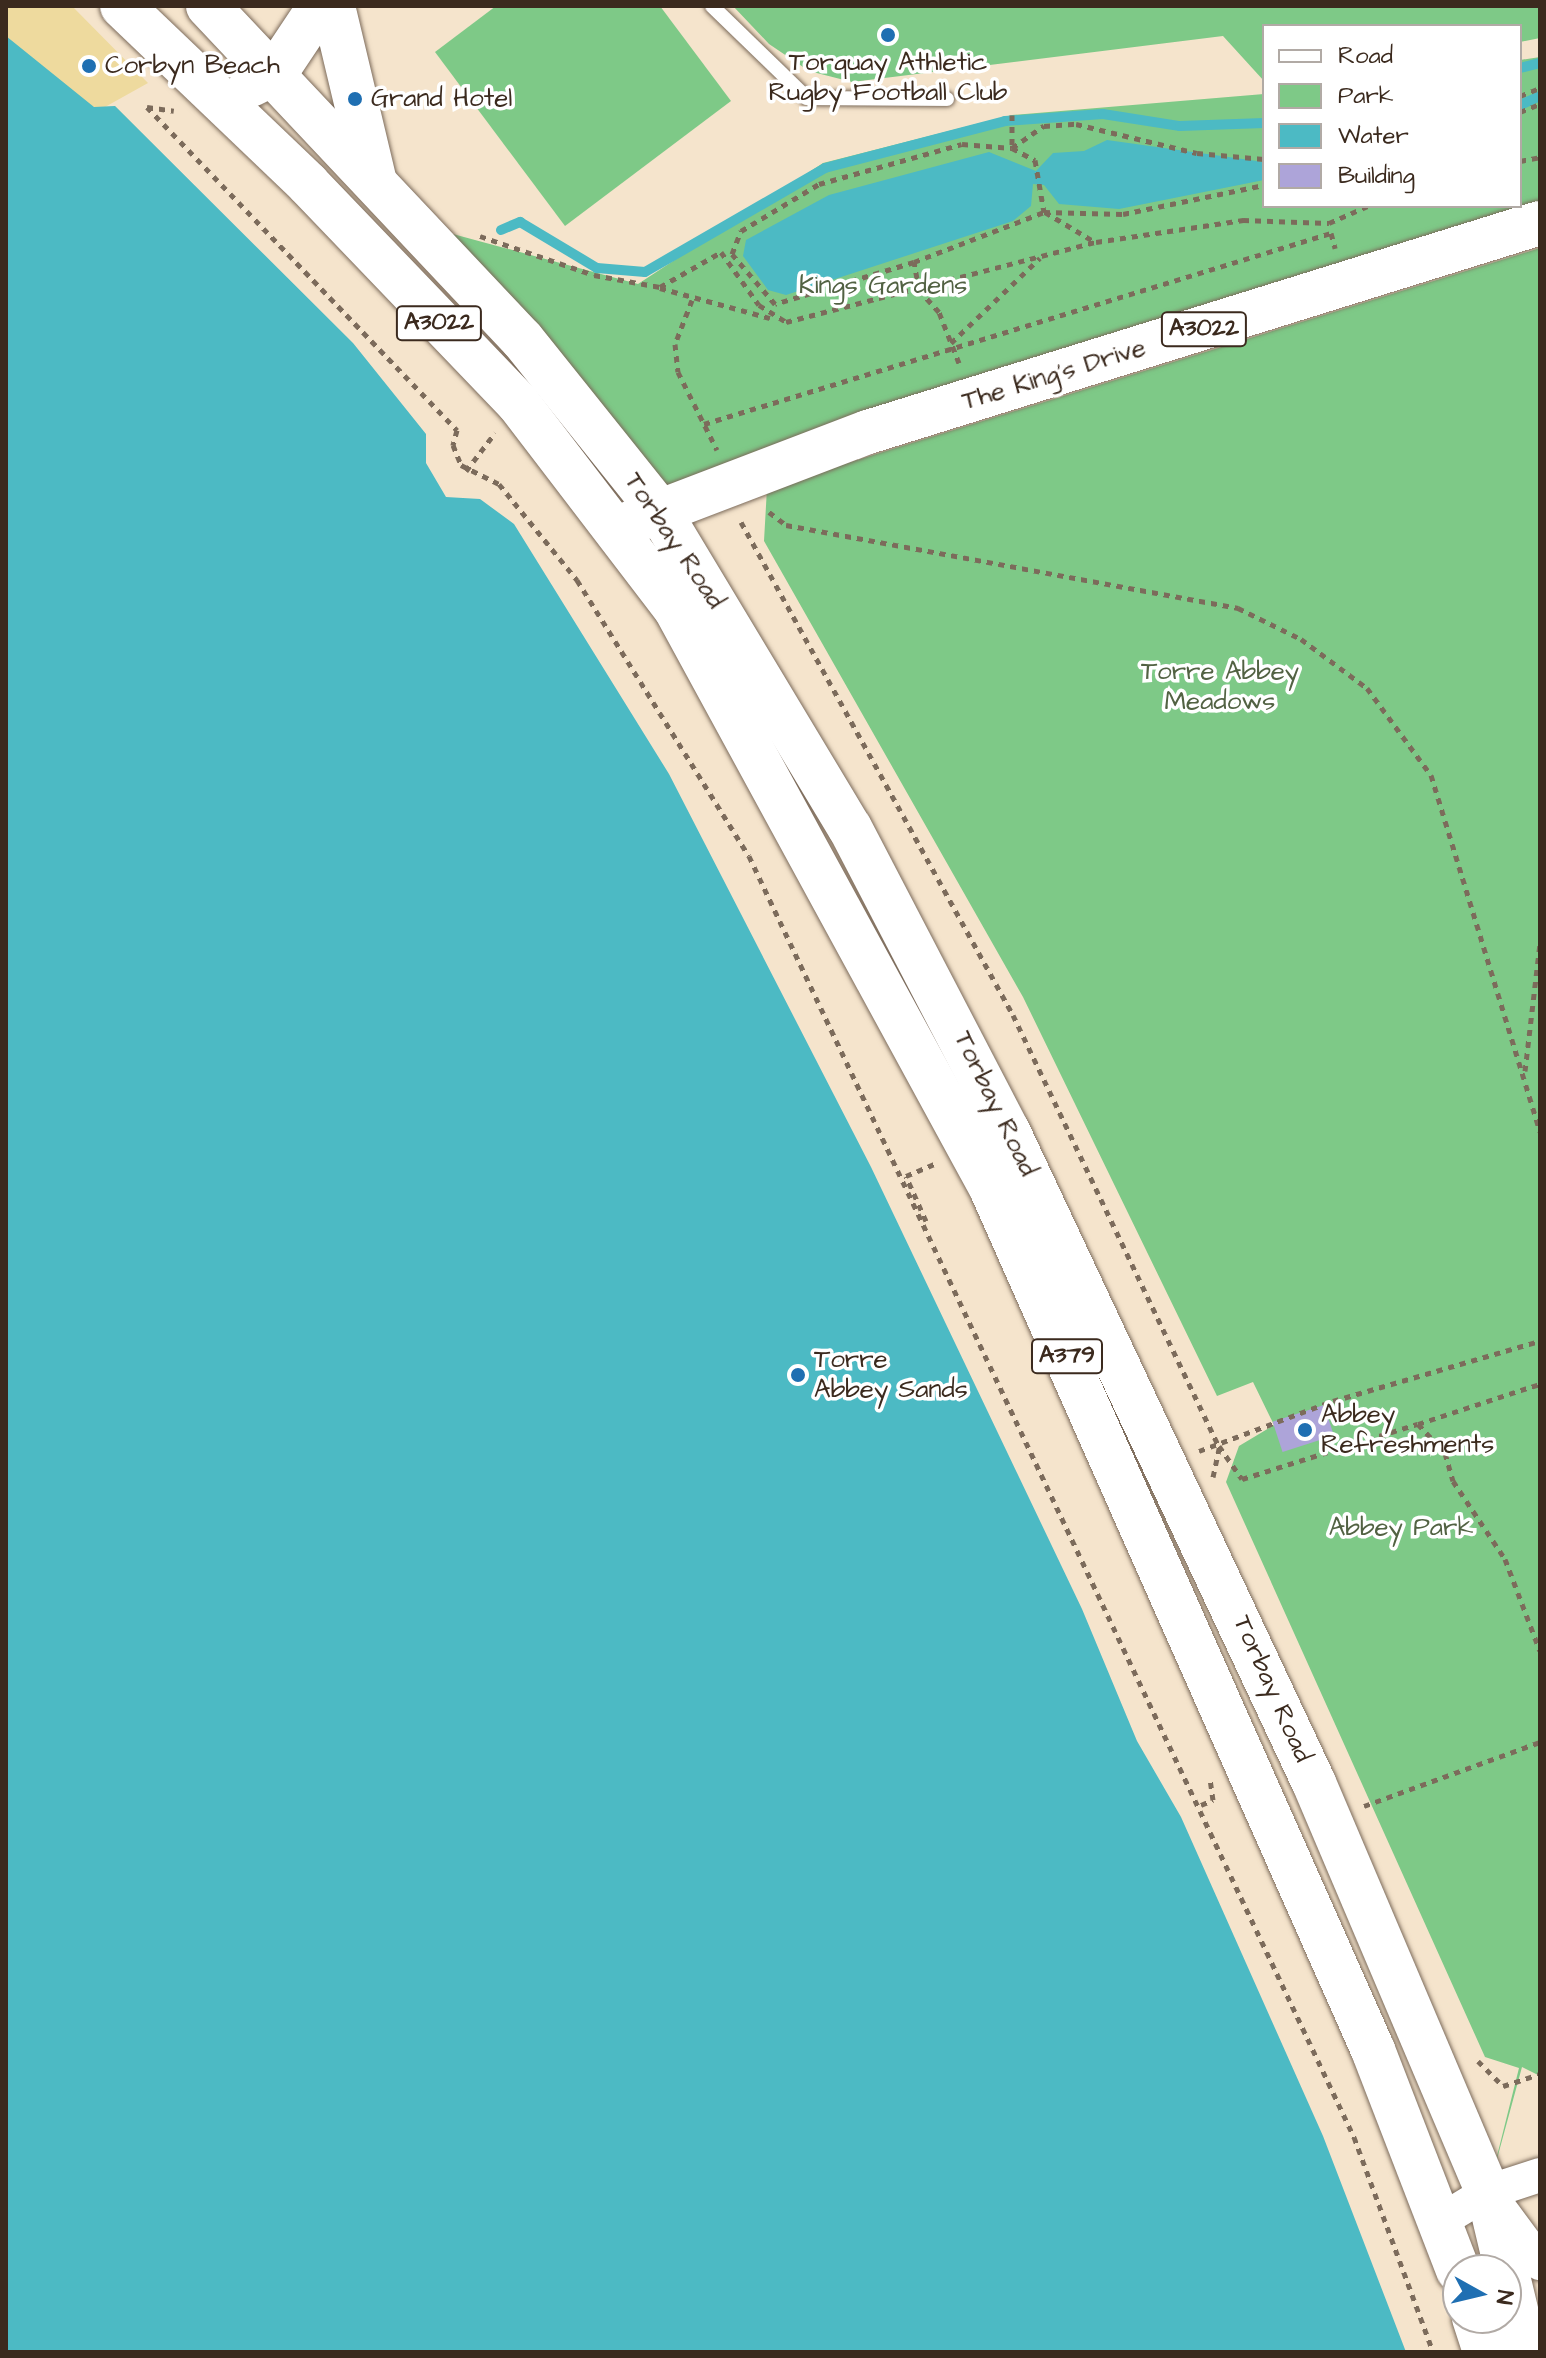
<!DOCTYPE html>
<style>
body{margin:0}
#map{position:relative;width:1546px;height:2358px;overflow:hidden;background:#f5e4cc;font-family:"Architects Daughter",sans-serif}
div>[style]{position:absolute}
.green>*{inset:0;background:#7ec987}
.sand>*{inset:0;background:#eeda9e}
.water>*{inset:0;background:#4cbac4}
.stream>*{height:10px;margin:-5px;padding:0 5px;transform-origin:5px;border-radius:5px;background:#4cbac4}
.building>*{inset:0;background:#ada4d9;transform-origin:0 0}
.path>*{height:5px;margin-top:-2.5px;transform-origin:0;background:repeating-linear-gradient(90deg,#7c6b5b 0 6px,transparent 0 12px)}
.roads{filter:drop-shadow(0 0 2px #7c6b5b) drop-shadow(0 0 2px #7c6b5b)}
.service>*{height:14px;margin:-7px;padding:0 7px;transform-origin:7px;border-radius:7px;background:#fff}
.tertiary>*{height:34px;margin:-17px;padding:0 17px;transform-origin:17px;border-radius:17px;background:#fff}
.primary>*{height:44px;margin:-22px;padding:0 22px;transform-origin:22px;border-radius:22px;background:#fff}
.dots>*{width:22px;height:22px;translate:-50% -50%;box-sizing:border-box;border:4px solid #fff;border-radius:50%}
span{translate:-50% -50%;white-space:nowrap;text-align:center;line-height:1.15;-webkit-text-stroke:7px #fff;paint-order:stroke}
.shield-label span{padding:2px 6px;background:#fff;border:2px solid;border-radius:6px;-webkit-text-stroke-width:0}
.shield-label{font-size:24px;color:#3b2a1e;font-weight:700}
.poi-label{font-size:26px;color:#3b2a1e}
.left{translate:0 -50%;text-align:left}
.park-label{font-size:26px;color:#526243}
.street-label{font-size:26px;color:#3b2a1e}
.frame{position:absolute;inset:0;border:8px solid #3b2a1e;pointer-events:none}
.legend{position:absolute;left:1262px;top:24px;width:260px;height:184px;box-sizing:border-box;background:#fff;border:2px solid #b1aaa5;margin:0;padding:10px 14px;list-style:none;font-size:24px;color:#3b2a1e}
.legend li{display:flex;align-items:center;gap:16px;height:40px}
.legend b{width:40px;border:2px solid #b1aaa5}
.north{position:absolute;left:1442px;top:2254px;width:80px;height:80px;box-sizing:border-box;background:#fff;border:2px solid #b1aaa5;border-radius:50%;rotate:98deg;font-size:22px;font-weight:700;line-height:32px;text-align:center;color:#3b2a1e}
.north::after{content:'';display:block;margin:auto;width:28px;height:36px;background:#1f6fb2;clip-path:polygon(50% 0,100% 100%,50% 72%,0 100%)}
</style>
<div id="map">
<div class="green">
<i style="clip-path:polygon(496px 6px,660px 6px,731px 101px,565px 226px,435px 52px)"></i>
<i style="clip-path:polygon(733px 6px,1540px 6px,1540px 38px,1520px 42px,1520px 26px,1264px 26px,1264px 81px,1223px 36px,852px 82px,809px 71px,769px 44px)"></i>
<i style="clip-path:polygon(1540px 57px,1540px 223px,658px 509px,416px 224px,638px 284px,823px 163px,1012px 115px,1264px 94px,1264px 206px,1520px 206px,1520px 60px)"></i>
<i style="clip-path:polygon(1540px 248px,1540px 2076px,1522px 2067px,1488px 2192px,1519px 2068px,1485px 2057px,1226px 1482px,1239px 1446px,1274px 1425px,1253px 1382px,1217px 1396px,1023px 997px,764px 541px,767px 488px)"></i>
</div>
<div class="sand">
<i style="clip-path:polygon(6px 6px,72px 6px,148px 83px,105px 107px,115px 106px,186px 178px,6px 169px)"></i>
</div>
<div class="water">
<i style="clip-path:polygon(6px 36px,94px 107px,115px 106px,353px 343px,426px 434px,426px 463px,446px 497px,480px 499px,514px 524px,669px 774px,871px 1167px,1082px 1609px,1137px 1741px,1181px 1817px,1323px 2136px,1406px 2352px,6px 2352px)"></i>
<i style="clip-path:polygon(1107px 140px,1264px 162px,1264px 180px,1119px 209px,1059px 204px,1044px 185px,1033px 184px,1031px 206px,1013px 221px,786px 295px,768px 290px,743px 256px,746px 240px,829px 195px,989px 152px,1036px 171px,1053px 153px,1084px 151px)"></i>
</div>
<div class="stream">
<i style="left:1520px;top:68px;width:21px;rotate:-14deg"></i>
<i style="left:1520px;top:105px;width:22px;rotate:-24deg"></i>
<i style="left:501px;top:230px;width:21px;rotate:-23deg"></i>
<i style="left:520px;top:222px;width:90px;rotate:30.9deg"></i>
<i style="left:597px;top:268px;width:48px;rotate:4.8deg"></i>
<i style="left:645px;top:272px;width:208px;rotate:-30deg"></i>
<i style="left:825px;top:168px;width:186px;rotate:-14.6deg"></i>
<i style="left:1005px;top:121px;width:98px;rotate:-4.1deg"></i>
<i style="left:1103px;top:114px;width:78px;rotate:8.9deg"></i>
<i style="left:1180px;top:126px;width:84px;rotate:-2deg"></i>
</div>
<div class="building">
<i style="left:1324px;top:1405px;width:32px;height:54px;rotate:72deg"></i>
</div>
<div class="path">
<i style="left:1520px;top:96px;width:22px;rotate:-22deg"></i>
<i style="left:147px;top:107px;width:448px;rotate:46.2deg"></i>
<i style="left:457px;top:430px;width:16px;rotate:105deg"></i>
<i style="left:453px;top:445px;width:22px;rotate:68deg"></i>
<i style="left:461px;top:465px;width:42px;rotate:26.6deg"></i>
<i style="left:499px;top:484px;width:124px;rotate:50.9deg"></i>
<i style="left:577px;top:580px;width:325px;rotate:58.1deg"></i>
<i style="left:749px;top:856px;width:1417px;rotate:64.72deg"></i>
<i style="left:1354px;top:2137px;width:229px;rotate:69.8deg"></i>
<i style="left:147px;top:107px;width:27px;rotate:8deg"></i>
<i style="left:1520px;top:112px;width:22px;rotate:-22deg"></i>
<i style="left:1012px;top:115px;width:33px;rotate:90deg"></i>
<i style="left:1012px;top:148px;width:39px;rotate:-35deg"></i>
<i style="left:1044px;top:126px;width:32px;rotate:-4deg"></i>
<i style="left:1076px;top:124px;width:124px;rotate:13.5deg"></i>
<i style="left:1197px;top:153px;width:67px;rotate:5.1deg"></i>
<i style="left:1520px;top:161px;width:20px;rotate:-11deg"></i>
<i style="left:1045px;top:212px;width:58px;rotate:31deg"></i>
<i style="left:480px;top:236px;width:120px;rotate:18.9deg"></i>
<i style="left:594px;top:275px;width:67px;rotate:10.3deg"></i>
<i style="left:660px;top:287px;width:70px;rotate:-29.8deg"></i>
<i style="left:721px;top:252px;width:65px;rotate:54.4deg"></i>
<i style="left:759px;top:305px;width:32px;rotate:32deg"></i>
<i style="left:786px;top:322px;width:320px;rotate:-14.5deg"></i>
<i style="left:1096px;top:242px;width:149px;rotate:-8.5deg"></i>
<i style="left:1243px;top:220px;width:86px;rotate:2deg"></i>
<i style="left:1329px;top:223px;width:43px;rotate:-23.6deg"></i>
<i style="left:914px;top:262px;width:145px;rotate:163.2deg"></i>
<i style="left:775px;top:304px;width:66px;rotate:-130.7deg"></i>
<i style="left:732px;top:254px;width:25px;rotate:-69deg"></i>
<i style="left:741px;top:231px;width:91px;rotate:-31.1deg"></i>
<i style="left:819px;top:184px;width:148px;rotate:-15.6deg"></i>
<i style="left:962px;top:144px;width:50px;rotate:4.6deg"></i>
<i style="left:1012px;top:148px;width:26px;rotate:28deg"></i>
<i style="left:1035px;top:160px;width:53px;rotate:80.2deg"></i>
<i style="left:660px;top:288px;width:114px;rotate:15.3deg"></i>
<i style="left:692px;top:300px;width:47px;rotate:111.1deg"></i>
<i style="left:675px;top:344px;width:28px;rotate:84deg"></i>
<i style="left:678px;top:372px;width:87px;rotate:63.4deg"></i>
<i style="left:951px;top:343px;width:123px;rotate:-43.7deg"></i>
<i style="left:959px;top:363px;width:55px;rotate:-111.4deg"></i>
<i style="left:939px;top:312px;width:30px;rotate:-132deg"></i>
<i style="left:919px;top:290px;width:28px;rotate:-100deg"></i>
<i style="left:914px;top:262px;width:139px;rotate:-21deg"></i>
<i style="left:1044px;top:212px;width:79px;rotate:1.5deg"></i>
<i style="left:1123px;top:214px;width:144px;rotate:-11.6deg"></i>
<i style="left:704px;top:424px;width:655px;rotate:-16.94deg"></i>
<i style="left:1331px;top:233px;width:16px;rotate:75deg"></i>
<i style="left:466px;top:471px;width:48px;rotate:-52.7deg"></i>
<i style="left:769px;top:512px;width:21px;rotate:37deg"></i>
<i style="left:786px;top:525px;width:460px;rotate:10.4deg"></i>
<i style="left:1238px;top:608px;width:70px;rotate:26.2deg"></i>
<i style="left:1301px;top:639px;width:82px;rotate:36.6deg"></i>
<i style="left:1367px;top:688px;width:108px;rotate:53.7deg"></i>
<i style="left:1431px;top:775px;width:373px;rotate:73deg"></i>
<i style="left:741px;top:522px;width:563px;rotate:61.11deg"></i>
<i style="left:1013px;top:1015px;width:478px;rotate:64.5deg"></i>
<i style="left:1219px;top:1446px;width:40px;rotate:55.1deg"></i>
<i style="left:1242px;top:1479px;width:184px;rotate:-17.4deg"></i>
<i style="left:1418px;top:1424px;width:40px;rotate:47deg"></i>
<i style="left:1445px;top:1453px;width:29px;rotate:74deg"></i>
<i style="left:1453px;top:1481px;width:94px;rotate:56.3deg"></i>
<i style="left:1505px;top:1559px;width:98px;rotate:69.2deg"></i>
<i style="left:1525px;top:1071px;width:128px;rotate:-83.3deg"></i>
<i style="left:926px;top:1221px;width:49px;rotate:-114deg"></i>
<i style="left:906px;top:1176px;width:33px;rotate:-23deg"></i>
<i style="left:1418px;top:1424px;width:128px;rotate:-18.2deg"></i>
<i style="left:1199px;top:1451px;width:143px;rotate:-20.5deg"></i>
<i style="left:1333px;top:1401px;width:216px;rotate:-16.2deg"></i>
<i style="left:1213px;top:1477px;width:30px;rotate:-78deg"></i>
<i style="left:1201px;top:1805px;width:13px;rotate:-23deg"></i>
<i style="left:1213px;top:1800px;width:21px;rotate:-98deg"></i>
<i style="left:1364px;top:1806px;width:187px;rotate:-20deg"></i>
<i style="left:1478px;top:2061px;width:35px;rotate:45deg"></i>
<i style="left:1503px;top:2086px;width:39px;rotate:-18deg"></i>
</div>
<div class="roads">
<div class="service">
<i style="left:712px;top:6px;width:132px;rotate:44.1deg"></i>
<i style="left:807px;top:98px;width:140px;rotate:0.4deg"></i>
</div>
<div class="tertiary">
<i style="left:1495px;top:2202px;width:76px;rotate:53.6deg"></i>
<i style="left:1442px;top:2220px;width:54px;rotate:-31.3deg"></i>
<i style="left:1488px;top:2192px;width:55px;rotate:-18.1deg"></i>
</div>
<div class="primary">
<i style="left:122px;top:6px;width:257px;rotate:43.7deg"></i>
<i style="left:308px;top:184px;width:303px;rotate:46.2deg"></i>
<i style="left:518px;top:403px;width:258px;rotate:52.6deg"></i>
<i style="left:675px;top:608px;width:660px;rotate:61.42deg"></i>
<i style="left:991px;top:1188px;width:943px;rotate:66.1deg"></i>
<i style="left:1373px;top:2050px;width:236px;rotate:68.9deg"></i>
<i style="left:208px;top:6px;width:458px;rotate:46.7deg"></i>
<i style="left:522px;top:339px;width:218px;rotate:51.3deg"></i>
<i style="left:658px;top:509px;width:372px;rotate:59deg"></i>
<i style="left:850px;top:828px;width:342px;rotate:62.5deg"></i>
<i style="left:1008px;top:1131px;width:720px;rotate:64.86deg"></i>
<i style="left:1314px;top:1783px;width:444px;rotate:67deg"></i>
<i style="left:1488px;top:2192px;width:164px;rotate:76.6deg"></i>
<i style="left:333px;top:6px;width:177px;rotate:76.6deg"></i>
<i style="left:251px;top:85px;width:28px;rotate:-27deg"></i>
<i style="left:276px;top:72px;width:79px;rotate:-56.3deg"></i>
<i style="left:632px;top:522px;width:253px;rotate:-20.9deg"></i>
<i style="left:868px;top:432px;width:704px;rotate:-17.28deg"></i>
<i style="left:1474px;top:2318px;width:36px;rotate:72deg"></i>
</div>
</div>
<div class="dots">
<i style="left:888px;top:35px;background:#1f6fb2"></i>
<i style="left:89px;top:66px;background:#1f6fb2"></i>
<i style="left:355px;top:99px;background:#1f6fb2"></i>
<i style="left:798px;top:1375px;background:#1f6fb2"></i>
<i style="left:1305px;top:1430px;background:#1f6fb2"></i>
</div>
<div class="shield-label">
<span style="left:439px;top:323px">A3022</span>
<span style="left:1204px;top:329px">A3022</span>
<span style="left:1067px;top:1356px">A379</span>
</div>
<div class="poi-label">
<span style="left:888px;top:78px">Torquay Athletic<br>Rugby Football Club</span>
<span class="left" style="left:105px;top:66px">Corbyn Beach</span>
<span class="left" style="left:371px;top:99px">Grand Hotel</span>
<span class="left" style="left:814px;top:1375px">Torre<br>Abbey Sands</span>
<span class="left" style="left:1321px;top:1430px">Abbey<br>Refreshments</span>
</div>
<div class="park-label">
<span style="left:883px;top:286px">Kings Gardens</span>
<span style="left:1220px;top:687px">Torre Abbey<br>Meadows</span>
<span style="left:1401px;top:1528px">Abbey Park</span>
</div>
<div class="street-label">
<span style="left:1054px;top:375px;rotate:-17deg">The King's Drive</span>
<span style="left:674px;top:541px;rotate:56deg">Torbay Road</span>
<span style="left:995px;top:1104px;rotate:64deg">Torbay Road</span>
<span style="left:1272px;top:1689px;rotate:66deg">Torbay Road</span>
</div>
<div class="frame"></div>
<ul class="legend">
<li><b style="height:10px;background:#fff"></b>Road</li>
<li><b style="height:22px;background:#7ec987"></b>Park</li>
<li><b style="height:22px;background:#4cbac4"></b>Water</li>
<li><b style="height:22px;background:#ada4d9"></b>Building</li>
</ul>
<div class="north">N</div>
</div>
